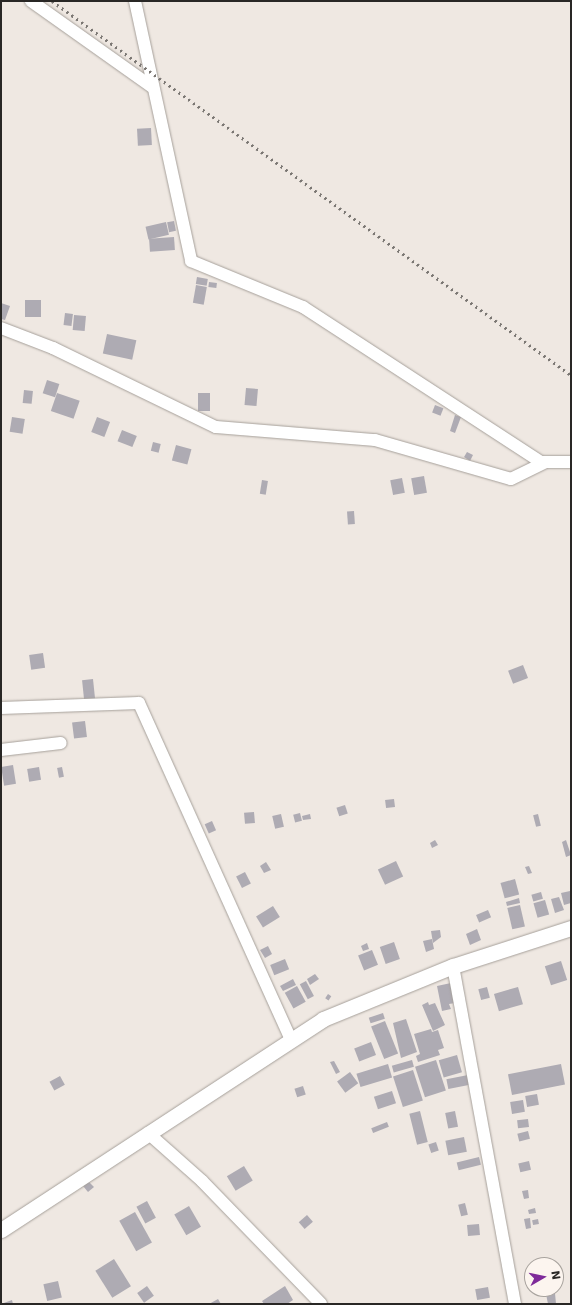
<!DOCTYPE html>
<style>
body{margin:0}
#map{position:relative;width:572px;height:1305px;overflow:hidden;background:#efe8e2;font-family:"DejaVu Sans",sans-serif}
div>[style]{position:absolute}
.building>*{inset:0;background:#aeabb3;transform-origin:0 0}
.roads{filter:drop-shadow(0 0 1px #a6a09a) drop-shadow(0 0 1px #a6a09a)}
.minor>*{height:12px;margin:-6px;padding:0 6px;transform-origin:6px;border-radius:6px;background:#fff}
.major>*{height:15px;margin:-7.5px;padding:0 7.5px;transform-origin:7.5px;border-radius:7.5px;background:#fff}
.rail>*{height:3px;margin-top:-1.5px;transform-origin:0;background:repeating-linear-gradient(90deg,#7b7773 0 2px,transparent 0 6px)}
span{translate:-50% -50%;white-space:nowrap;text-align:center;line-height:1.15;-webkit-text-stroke:4px #fcf5ef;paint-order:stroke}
.frame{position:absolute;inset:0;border:2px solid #292725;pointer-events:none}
.north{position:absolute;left:524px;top:1257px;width:40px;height:40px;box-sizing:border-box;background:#fcf5ef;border:1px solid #a8a39e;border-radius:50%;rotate:81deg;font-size:11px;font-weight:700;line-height:16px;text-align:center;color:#292725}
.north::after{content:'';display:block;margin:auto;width:14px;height:18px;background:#7f2b9a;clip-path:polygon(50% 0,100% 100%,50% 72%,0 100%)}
</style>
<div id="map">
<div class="building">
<i style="left:151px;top:128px;width:17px;height:14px;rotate:87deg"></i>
<i style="left:174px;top:221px;width:10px;height:7px;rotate:79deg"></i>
<i style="left:166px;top:222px;width:13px;height:21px;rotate:77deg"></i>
<i style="left:174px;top:237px;width:13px;height:25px;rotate:86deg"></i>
<i style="left:197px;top:277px;width:11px;height:7px;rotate:10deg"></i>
<i style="left:209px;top:282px;width:8px;height:5px;rotate:7deg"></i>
<i style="left:196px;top:285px;width:11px;height:18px;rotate:10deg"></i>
<i style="left:25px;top:300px;width:16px;height:17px"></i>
<i style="clip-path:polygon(1px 303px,10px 306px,5px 320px,1px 319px)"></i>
<i style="left:65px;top:313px;width:8px;height:12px;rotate:7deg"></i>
<i style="left:74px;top:315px;width:12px;height:15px;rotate:5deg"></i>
<i style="left:107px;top:334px;width:30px;height:20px;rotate:12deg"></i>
<i style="left:47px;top:380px;width:13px;height:14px;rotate:18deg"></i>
<i style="left:246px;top:388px;width:12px;height:17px;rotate:5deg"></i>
<i style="left:24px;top:390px;width:9px;height:13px;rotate:6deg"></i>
<i style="left:57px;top:393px;width:24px;height:19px;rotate:19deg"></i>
<i style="left:198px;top:393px;width:12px;height:18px"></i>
<i style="left:435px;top:405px;width:9px;height:8px;rotate:21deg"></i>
<i style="clip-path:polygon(455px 415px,461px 417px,455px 433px,450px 431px)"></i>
<i style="left:12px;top:417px;width:13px;height:15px;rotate:9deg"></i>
<i style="left:97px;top:417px;width:14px;height:16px;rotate:21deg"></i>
<i style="left:122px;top:430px;width:16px;height:12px;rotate:22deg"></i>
<i style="left:153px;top:442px;width:8px;height:9px;rotate:14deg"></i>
<i style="left:176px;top:445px;width:16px;height:16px;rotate:15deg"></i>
<i style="clip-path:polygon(467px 452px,473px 455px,470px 461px,464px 457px)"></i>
<i style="left:424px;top:476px;width:17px;height:13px;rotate:80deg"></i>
<i style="left:402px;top:478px;width:15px;height:12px;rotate:79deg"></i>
<i style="left:262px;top:480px;width:6px;height:14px;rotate:9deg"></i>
<i style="left:354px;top:511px;width:13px;height:7px;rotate:86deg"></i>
<i style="left:43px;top:653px;width:15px;height:14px;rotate:82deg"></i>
<i style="left:523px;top:665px;width:14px;height:16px;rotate:69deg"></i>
<i style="left:93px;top:679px;width:20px;height:11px;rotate:84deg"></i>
<i style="left:85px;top:721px;width:16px;height:13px;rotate:83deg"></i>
<i style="left:13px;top:765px;width:19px;height:12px;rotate:81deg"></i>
<i style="left:39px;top:767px;width:13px;height:12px;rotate:81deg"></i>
<i style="left:62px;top:767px;width:10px;height:5px;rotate:79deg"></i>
<i style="left:394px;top:799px;width:8px;height:9px;rotate:83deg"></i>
<i style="left:345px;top:805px;width:9px;height:9px;rotate:72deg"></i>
<i style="left:254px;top:812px;width:11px;height:10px;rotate:85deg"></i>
<i style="left:300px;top:813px;width:8px;height:7px;rotate:76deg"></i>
<i style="left:281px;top:814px;width:13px;height:9px;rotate:77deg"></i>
<i style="clip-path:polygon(310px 814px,311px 819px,303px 820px,302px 816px)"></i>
<i style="left:538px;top:814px;width:12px;height:5px;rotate:76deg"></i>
<i style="left:212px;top:821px;width:10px;height:8px;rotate:66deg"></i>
<i style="clip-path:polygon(435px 840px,438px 845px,432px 848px,430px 843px)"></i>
<i style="clip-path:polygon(566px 840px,571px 855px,566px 857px,562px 842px)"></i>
<i style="left:396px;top:861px;width:17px;height:20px;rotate:65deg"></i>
<i style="clip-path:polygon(266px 862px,271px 870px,264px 873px,260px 866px)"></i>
<i style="clip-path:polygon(529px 866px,532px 873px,528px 874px,525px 867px)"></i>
<i style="left:245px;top:872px;width:13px;height:10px;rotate:63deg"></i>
<i style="left:515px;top:879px;width:16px;height:15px;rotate:75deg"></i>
<i style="clip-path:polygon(570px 891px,571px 903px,564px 905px,561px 893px)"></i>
<i style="left:541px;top:892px;width:7px;height:10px;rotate:74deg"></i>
<i style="clip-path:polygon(559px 897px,564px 910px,555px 913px,551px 899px)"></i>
<i style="clip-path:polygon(519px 898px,520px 903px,507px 906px,506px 902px)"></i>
<i style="left:545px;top:900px;width:15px;height:12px;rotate:74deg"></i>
<i style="left:520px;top:905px;width:22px;height:13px;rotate:77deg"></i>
<i style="left:273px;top:906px;width:13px;height:20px;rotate:58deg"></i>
<i style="left:488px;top:910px;width:8px;height:13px;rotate:67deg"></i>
<i style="clip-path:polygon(477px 929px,481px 940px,470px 945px,466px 934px)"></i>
<i style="clip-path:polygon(440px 930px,441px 937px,433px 943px,431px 931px)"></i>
<i style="clip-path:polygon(432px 939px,434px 949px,426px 952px,423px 941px)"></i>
<i style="left:394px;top:942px;width:18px;height:15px;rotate:71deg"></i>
<i style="clip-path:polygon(367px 943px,369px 949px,363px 951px,361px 946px)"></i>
<i style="clip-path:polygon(268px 946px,272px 954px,265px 958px,260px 950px)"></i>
<i style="left:372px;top:950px;width:16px;height:15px;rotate:68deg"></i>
<i style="left:285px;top:959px;width:11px;height:16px;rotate:68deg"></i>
<i style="left:561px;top:961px;width:20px;height:17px;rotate:72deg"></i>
<i style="clip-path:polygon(315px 974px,319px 979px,310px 985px,307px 979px)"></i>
<i style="clip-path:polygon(293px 979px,296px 985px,283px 991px,280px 986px)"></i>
<i style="left:306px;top:981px;width:17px;height:7px;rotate:62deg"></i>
<i style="clip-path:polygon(451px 983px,455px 1003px,449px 1004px,451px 1009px,442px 1011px,437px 986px)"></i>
<i style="left:297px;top:986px;width:18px;height:14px;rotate:61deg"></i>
<i style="left:487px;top:987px;width:11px;height:9px;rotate:75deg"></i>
<i style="left:518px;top:987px;width:18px;height:25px;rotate:74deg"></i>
<i style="left:328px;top:994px;width:4px;height:5px;rotate:34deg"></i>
<i style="clip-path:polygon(428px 1002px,429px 1005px,435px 1003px,445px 1025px,433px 1031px,422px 1005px)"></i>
<i style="left:383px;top:1013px;width:6px;height:15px;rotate:72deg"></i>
<i style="clip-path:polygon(406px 1019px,417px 1052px,401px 1058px,393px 1023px)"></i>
<i style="left:385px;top:1021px;width:35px;height:15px;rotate:68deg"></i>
<i style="clip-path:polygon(431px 1029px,432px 1032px,438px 1030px,444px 1048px,438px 1050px,440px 1055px,418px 1062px,416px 1056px,420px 1054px,414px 1034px)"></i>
<i style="left:371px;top:1042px;width:14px;height:18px;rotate:69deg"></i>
<i style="left:457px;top:1055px;width:18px;height:19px;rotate:74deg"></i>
<i style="left:412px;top:1060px;width:7px;height:21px;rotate:74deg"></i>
<i style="left:436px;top:1060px;width:32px;height:22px;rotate:72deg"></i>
<i style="clip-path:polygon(334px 1061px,340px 1072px,336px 1074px,330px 1062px)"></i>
<i style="left:388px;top:1064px;width:14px;height:33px;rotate:73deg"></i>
<i style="left:561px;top:1064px;width:21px;height:54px;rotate:79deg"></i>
<i style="left:413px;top:1070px;width:32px;height:21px;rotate:72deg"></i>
<i style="left:350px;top:1072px;width:14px;height:16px;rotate:54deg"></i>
<i style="left:468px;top:1075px;width:10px;height:22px;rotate:79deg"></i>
<i style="left:60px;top:1076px;width:10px;height:12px;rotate:61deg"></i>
<i style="left:303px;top:1086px;width:9px;height:9px;rotate:72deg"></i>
<i style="left:392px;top:1091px;width:13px;height:19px;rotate:72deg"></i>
<i style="left:537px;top:1094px;width:11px;height:12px;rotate:80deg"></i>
<i style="left:523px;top:1100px;width:12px;height:13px;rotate:81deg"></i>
<i style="left:420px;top:1111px;width:32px;height:11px;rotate:76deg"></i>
<i style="left:455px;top:1111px;width:16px;height:10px;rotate:79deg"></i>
<i style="left:528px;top:1119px;width:8px;height:11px;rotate:83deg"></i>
<i style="left:387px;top:1122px;width:5px;height:17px;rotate:68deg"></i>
<i style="left:528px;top:1131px;width:8px;height:11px;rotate:76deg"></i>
<i style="left:464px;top:1137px;width:15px;height:19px;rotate:79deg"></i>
<i style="left:436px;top:1142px;width:9px;height:8px;rotate:72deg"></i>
<i style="left:479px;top:1157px;width:8px;height:23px;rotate:76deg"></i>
<i style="left:529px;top:1161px;width:9px;height:11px;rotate:77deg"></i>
<i style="left:244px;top:1166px;width:17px;height:20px;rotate:59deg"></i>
<i style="clip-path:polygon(89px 1182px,94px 1187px,88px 1192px,83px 1186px)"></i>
<i style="clip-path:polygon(528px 1190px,529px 1198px,524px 1199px,522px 1191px)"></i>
<i style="left:147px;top:1201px;width:19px;height:12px;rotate:62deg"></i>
<i style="left:465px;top:1203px;width:12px;height:7px;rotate:76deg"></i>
<i style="left:189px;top:1206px;width:24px;height:17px;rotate:60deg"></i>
<i style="clip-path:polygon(535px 1208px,536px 1213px,529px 1214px,528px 1210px)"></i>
<i style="left:135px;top:1212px;width:35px;height:18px;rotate:61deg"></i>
<i style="left:307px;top:1215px;width:9px;height:11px;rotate:49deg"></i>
<i style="clip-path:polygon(530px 1218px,531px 1228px,526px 1229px,524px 1219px)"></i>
<i style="left:538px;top:1219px;width:5px;height:6px;rotate:79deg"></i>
<i style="left:479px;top:1224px;width:11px;height:12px;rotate:85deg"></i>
<i style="left:114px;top:1259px;width:32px;height:22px;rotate:58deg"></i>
<i style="left:58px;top:1281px;width:17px;height:15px;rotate:77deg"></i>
<i style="left:147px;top:1286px;width:12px;height:12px;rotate:55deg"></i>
<i style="clip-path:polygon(285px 1286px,293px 1300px,287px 1304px,264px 1304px,262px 1301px)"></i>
<i style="left:488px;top:1287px;width:11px;height:13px;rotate:80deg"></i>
<i style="clip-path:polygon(555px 1293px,556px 1304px,548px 1304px,546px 1294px)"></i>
<i style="clip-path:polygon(218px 1299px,221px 1304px,209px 1304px)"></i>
<i style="clip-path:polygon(12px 1300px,13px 1304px,1px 1304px)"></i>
</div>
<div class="roads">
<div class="minor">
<i style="left:31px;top:1px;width:148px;rotate:35.4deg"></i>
<i style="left:135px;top:1px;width:266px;rotate:77.8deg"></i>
<i style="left:191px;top:261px;width:121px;rotate:22.3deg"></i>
<i style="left:303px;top:307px;width:284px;rotate:33.1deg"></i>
<i style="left:541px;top:462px;width:30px"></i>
<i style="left:1px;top:328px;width:56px;rotate:21deg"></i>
<i style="left:53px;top:348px;width:181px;rotate:25.9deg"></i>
<i style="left:216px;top:427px;width:160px;rotate:4.7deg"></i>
<i style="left:375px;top:440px;width:141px;rotate:16deg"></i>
<i style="left:511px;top:479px;width:39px;rotate:-26deg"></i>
<i style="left:1px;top:708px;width:138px;rotate:-2.1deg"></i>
<i style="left:139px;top:703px;width:370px;rotate:65.7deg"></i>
<i style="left:1px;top:750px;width:60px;rotate:-6.7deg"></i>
<i style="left:453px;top:966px;width:344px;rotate:79.6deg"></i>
<i style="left:148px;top:1133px;width:72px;rotate:41.6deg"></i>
<i style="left:202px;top:1181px;width:171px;rotate:45.9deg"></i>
</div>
<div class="major">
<i style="left:1px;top:1230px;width:385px;rotate:-33.2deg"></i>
<i style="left:323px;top:1019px;width:140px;rotate:-22.2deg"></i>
<i style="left:453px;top:966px;width:124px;rotate:-17.9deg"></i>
</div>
</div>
<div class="rail">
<i style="left:52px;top:1px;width:640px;rotate:35.78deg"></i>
</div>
<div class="frame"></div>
<div class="north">N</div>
</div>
